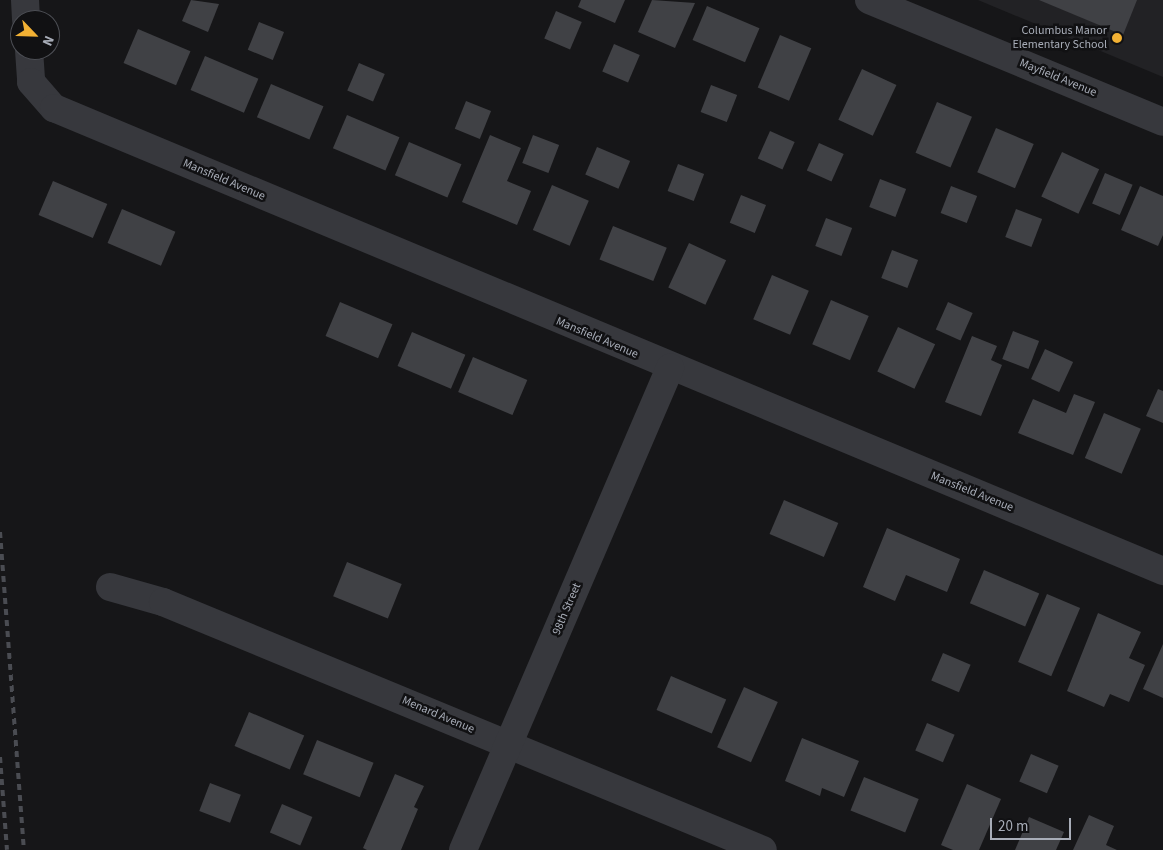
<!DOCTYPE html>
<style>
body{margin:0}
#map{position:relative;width:1163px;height:850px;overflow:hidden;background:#161618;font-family:"Source Sans 3",sans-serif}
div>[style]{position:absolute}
.built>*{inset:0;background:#222225}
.building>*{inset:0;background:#404145;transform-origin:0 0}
.minor>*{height:28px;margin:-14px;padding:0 14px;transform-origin:14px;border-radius:14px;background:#37383d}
.rail>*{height:4px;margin-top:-2px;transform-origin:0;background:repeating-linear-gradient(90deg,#4a4c52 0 6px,transparent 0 11px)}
.dots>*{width:14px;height:14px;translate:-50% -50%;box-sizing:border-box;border:2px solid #111113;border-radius:50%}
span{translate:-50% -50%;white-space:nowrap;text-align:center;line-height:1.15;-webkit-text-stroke:5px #111113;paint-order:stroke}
.poi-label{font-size:12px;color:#a8adb8}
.right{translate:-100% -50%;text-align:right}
.street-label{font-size:12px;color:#a8adb8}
.north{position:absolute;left:10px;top:10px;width:50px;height:50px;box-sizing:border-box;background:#111113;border:1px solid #4d4f55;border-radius:50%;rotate:114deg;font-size:14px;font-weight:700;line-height:20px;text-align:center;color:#a8adb8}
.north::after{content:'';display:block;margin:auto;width:18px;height:22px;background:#f2b134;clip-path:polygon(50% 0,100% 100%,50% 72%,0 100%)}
.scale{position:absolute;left:990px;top:818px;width:81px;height:22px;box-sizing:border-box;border:2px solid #a8adb8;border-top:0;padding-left:6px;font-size:15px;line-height:18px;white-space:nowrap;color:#a8adb8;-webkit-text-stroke:4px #111113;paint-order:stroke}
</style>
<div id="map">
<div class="built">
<i style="clip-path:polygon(978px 0,1163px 0,1163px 77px)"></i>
</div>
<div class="building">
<i style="clip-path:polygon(191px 0,219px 4px,208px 32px,182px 21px)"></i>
<i style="clip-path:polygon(581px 0,625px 0,615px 23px,578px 7px)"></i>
<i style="clip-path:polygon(652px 0,695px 3px,675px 48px,638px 32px)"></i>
<i style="clip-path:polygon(1039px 0,1137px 0,1123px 35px)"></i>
<i style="left:707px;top:6px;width:57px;height:37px;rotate:23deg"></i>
<i style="left:556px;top:11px;width:28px;height:30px;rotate:23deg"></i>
<i style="left:259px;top:22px;width:27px;height:30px;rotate:22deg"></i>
<i style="left:138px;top:29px;width:57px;height:37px;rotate:23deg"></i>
<i style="left:780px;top:35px;width:34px;height:57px;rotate:23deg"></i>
<i style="left:614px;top:44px;width:28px;height:30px;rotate:23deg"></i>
<i style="left:205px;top:56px;width:58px;height:37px;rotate:23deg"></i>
<i style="left:359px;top:63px;width:28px;height:30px;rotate:23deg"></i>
<i style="left:862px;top:69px;width:38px;height:56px;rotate:25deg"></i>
<i style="left:271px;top:84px;width:57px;height:36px;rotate:23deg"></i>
<i style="left:711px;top:85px;width:28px;height:29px;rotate:21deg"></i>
<i style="left:466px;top:101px;width:27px;height:30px;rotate:22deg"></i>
<i style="left:937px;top:102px;width:38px;height:55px;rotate:23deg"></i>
<i style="left:347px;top:115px;width:57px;height:36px;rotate:23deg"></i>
<i style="left:996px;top:128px;width:41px;height:48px;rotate:23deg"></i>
<i style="left:770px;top:131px;width:27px;height:30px;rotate:24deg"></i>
<i style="clip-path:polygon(490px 135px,521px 148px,507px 181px,531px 191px,517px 225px,462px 202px)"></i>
<i style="left:533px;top:135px;width:28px;height:30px;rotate:21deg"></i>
<i style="left:409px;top:142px;width:57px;height:36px;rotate:23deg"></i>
<i style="left:819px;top:143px;width:27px;height:30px;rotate:24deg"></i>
<i style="left:597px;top:147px;width:36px;height:30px;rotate:23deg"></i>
<i style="left:1062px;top:152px;width:41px;height:49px;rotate:25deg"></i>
<i style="left:678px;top:164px;width:28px;height:29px;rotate:21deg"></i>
<i style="left:1105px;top:173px;width:30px;height:33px;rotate:23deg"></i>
<i style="left:880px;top:179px;width:28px;height:30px;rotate:21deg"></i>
<i style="left:53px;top:181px;width:59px;height:37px;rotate:23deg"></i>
<i style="left:552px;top:185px;width:40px;height:49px;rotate:23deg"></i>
<i style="left:951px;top:186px;width:28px;height:29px;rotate:21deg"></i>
<i style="clip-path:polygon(1140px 186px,1163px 196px,1163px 235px,1158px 246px,1121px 230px)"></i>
<i style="left:741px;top:195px;width:27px;height:30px;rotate:22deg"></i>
<i style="left:122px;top:209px;width:58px;height:37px;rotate:23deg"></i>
<i style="left:1016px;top:209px;width:28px;height:30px;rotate:21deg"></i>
<i style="left:826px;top:218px;width:28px;height:30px;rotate:21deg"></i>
<i style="left:613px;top:226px;width:58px;height:36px;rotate:22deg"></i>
<i style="left:689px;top:243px;width:41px;height:49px;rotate:25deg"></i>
<i style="left:892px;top:250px;width:28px;height:30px;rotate:21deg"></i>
<i style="left:772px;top:275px;width:40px;height:48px;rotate:23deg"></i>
<i style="left:831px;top:300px;width:41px;height:48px;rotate:23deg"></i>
<i style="left:340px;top:302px;width:57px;height:37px;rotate:23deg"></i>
<i style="left:948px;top:302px;width:27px;height:30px;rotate:24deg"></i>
<i style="left:898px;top:327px;width:41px;height:49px;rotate:25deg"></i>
<i style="left:1013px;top:331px;width:28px;height:30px;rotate:21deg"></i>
<i style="left:412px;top:332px;width:58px;height:37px;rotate:23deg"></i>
<i style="clip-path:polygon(972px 336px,997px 346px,991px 360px,1002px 365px,981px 416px,945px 402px)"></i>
<i style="left:1045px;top:349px;width:31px;height:33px;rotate:25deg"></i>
<i style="left:473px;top:357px;width:59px;height:38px;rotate:23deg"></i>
<i style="clip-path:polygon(1158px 389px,1163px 391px,1163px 423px,1146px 416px)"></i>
<i style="clip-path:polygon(1074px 394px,1095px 402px,1073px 455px,1018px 433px,1033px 399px,1066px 413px)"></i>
<i style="left:1104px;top:413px;width:40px;height:49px;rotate:23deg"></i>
<i style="left:784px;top:500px;width:59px;height:37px;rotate:23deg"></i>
<i style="clip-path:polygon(887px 528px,960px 559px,947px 592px,906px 575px,895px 601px,863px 587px)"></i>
<i style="left:347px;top:562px;width:59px;height:37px;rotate:22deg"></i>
<i style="left:984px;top:570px;width:60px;height:36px;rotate:23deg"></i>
<i style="left:1047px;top:594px;width:36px;height:74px;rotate:23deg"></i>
<i style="clip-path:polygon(1098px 613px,1141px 632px,1129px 658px,1145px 665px,1129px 702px,1110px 694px,1104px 707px,1067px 691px)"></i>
<i style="clip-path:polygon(1163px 644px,1163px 698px,1143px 689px)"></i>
<i style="left:943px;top:653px;width:30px;height:30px;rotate:23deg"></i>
<i style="left:671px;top:676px;width:60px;height:37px;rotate:23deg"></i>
<i style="left:744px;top:687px;width:37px;height:66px;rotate:24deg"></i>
<i style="left:249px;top:712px;width:60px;height:37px;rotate:23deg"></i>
<i style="left:927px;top:723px;width:30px;height:30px;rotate:23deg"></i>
<i style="clip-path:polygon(802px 738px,859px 761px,844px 797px,822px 788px,820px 796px,785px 781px)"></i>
<i style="left:317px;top:740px;width:61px;height:37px;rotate:22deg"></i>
<i style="left:1031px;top:754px;width:30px;height:30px;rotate:23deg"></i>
<i style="clip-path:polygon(395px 774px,424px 786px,414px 807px,418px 809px,401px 850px,367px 850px,363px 848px)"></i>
<i style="left:864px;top:777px;width:59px;height:36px;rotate:22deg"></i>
<i style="left:210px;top:783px;width:33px;height:30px;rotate:21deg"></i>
<i style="clip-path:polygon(967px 784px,1001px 799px,979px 850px,953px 850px,941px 845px)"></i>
<i style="left:282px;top:804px;width:33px;height:31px;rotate:23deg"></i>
<i style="clip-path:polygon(1089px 815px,1114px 826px,1106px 845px,1117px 850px,1073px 850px)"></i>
<i style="clip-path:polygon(1029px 817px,1064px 832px,1056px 850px,1015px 850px)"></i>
</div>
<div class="minor">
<i style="left:25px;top:0;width:20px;rotate:87deg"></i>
<i style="left:869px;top:0;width:318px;rotate:22.5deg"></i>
<i style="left:29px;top:50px;width:32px;rotate:86deg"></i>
<i style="left:31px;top:82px;width:35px;rotate:49deg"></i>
<i style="left:54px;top:108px;width:1202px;rotate:22.66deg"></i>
<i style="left:110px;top:587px;width:55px;rotate:15.8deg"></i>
<i style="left:163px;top:602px;width:649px;rotate:22.46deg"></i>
<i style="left:463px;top:850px;width:525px;rotate:-66.76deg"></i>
</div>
<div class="rail">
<i style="left:0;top:532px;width:319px;rotate:85.7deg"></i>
<i style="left:0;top:757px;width:93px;rotate:85.7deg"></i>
</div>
<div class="dots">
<i style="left:1117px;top:38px;background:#f2b134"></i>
</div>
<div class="poi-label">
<span class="right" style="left:1107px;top:38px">Columbus Manor<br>Elementary School</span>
</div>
<div class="street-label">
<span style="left:1058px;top:78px;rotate:22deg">Mayfield Avenue</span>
<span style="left:224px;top:180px;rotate:23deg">Mansfield Avenue</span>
<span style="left:597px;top:338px;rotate:23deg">Mansfield Avenue</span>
<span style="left:972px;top:492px;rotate:22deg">Mansfield Avenue</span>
<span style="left:567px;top:609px;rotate:-67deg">98th Street</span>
<span style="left:438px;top:715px;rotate:23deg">Menard Avenue</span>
</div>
<div class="north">N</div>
<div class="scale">20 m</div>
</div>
